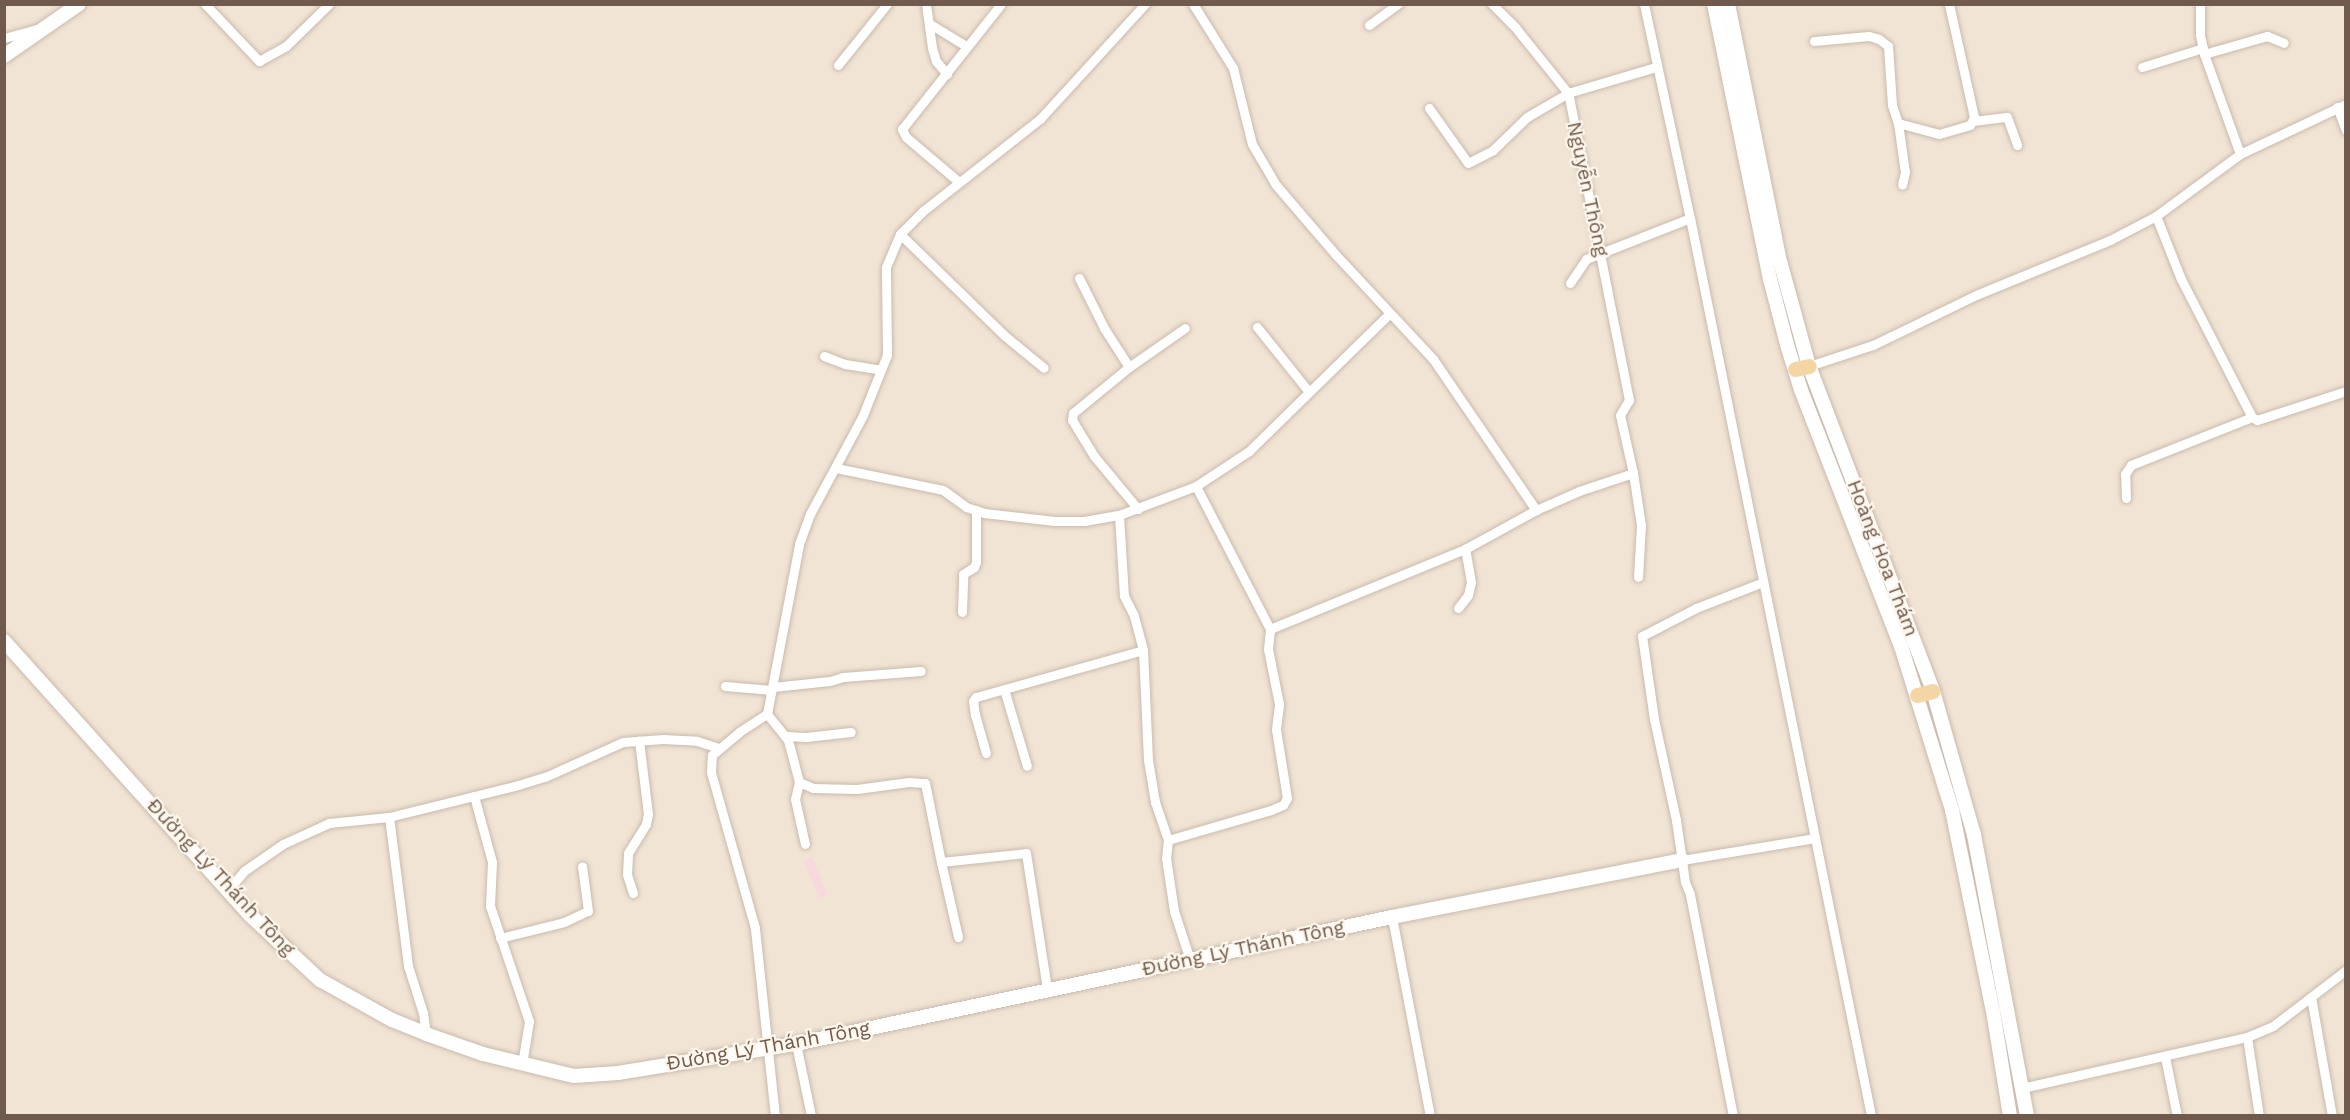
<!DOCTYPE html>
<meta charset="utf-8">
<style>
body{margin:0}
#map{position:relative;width:2350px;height:1120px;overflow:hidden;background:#faf2e5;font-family:"Work Sans",sans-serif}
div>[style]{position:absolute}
.residential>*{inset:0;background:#f1e4d4;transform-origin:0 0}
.medical>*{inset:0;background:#f7d9dd;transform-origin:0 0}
.roads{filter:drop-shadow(0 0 2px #cabaac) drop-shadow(0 0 2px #cabaac)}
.street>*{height:9px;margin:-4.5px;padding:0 4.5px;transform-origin:4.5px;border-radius:4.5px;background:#fff}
.secondary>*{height:14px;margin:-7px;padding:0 7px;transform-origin:7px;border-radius:7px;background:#fff}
.primary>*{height:15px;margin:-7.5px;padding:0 7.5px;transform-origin:7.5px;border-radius:7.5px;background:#f3d6a3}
span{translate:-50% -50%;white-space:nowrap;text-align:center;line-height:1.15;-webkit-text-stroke:4.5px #fdf6eb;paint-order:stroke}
.street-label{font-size:20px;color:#705a4d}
.frame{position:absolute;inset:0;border:6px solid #705a4d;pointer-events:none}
</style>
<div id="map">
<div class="residential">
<i style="left:5px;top:5px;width:2340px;height:1111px"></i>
</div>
<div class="medical">
<i style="left:812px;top:857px;width:41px;height:9px;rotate:68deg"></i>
</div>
<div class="roads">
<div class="street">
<i style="left:205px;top:4px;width:79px;rotate:46.5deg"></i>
<i style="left:259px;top:61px;width:31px;rotate:-29deg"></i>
<i style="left:286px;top:46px;width:60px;rotate:-44.3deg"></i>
<i style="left:926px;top:4px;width:44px;rotate:82.2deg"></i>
<i style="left:932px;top:48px;width:14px;rotate:73deg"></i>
<i style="left:936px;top:61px;width:17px;rotate:50deg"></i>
<i style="left:1193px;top:4px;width:75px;rotate:58deg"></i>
<i style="left:1233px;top:68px;width:78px;rotate:76deg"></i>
<i style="left:1252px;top:144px;width:48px;rotate:59.7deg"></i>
<i style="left:1276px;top:185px;width:92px;rotate:49.4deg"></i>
<i style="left:1336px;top:255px;width:142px;rotate:47deg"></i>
<i style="left:1433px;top:359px;width:183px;rotate:55.7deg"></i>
<i style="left:1644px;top:4px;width:219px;rotate:77.9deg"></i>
<i style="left:1690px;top:218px;width:916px;rotate:78.6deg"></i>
<i style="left:2200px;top:4px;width:31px;rotate:90deg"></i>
<i style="left:2200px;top:35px;width:19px;rotate:78deg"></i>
<i style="left:2204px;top:54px;width:106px;rotate:70.2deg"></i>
<i style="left:930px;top:24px;width:42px;rotate:31.4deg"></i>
<i style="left:1369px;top:25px;width:36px;rotate:-36deg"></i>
<i style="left:4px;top:38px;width:34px;rotate:-15deg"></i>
<i style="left:1814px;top:41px;width:55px;rotate:-5.2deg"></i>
<i style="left:1869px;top:36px;width:10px;rotate:17deg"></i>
<i style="left:1879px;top:39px;width:11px;rotate:38deg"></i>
<i style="left:1888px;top:46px;width:59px;rotate:86.1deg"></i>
<i style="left:1892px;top:105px;width:19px;rotate:72deg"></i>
<i style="left:1898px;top:123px;width:42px;rotate:15deg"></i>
<i style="left:1939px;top:134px;width:32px;rotate:-16deg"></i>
<i style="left:1970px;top:125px;width:9px;rotate:-63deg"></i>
<i style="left:1974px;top:117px;width:116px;rotate:-102.5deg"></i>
<i style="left:2204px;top:54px;width:66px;rotate:-15.9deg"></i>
<i style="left:2267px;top:36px;width:18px;rotate:22deg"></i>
<i style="left:838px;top:65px;width:78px;rotate:-51.2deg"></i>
<i style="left:2142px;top:67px;width:64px;rotate:-17.3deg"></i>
<i style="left:2337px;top:107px;width:25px;rotate:69deg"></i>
<i style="left:1429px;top:108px;width:67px;rotate:54.7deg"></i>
<i style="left:1468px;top:163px;width:28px;rotate:-27deg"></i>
<i style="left:1493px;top:150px;width:47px;rotate:-44.1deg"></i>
<i style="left:1527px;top:117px;width:48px;rotate:-30.3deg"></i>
<i style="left:1568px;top:93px;width:92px;rotate:-16.5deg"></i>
<i style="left:1973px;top:121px;width:34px;rotate:-7deg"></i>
<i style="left:2007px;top:117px;width:30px;rotate:70deg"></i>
<i style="left:1898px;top:123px;width:49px;rotate:81.9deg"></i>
<i style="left:1905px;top:172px;width:13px;rotate:103deg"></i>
<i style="left:959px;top:182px;width:70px;rotate:-139.7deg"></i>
<i style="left:906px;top:137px;width:9px;rotate:-117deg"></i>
<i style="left:902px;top:129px;width:159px;rotate:-51.6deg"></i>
<i style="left:2156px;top:216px;width:68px;rotate:68.4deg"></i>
<i style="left:2181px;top:279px;width:155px;rotate:62.8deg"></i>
<i style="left:2252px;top:417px;width:6px;rotate:31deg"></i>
<i style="left:2257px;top:420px;width:94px;rotate:-18deg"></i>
<i style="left:900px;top:234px;width:146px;rotate:44.2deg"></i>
<i style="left:1005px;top:336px;width:50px;rotate:39.4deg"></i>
<i style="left:1079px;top:278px;width:56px;rotate:63.4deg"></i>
<i style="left:1104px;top:328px;width:46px;rotate:57.3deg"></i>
<i style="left:1570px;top:283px;width:29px;rotate:-56deg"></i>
<i style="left:1586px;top:259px;width:112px;rotate:-21.5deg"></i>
<i style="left:1257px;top:327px;width:83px;rotate:51.3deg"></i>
<i style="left:824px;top:356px;width:22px;rotate:21deg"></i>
<i style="left:845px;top:364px;width:36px;rotate:9deg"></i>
<i style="left:1809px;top:366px;width:67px;rotate:-18.2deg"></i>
<i style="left:1873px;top:345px;width:114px;rotate:-25.9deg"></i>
<i style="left:1976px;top:295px;width:145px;rotate:-22.3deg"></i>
<i style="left:2110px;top:240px;width:52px;rotate:-27.6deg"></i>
<i style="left:2156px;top:216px;width:104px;rotate:-36.4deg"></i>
<i style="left:2240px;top:154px;width:117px;rotate:-25.3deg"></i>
<i style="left:836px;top:468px;width:109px;rotate:11.6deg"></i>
<i style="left:943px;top:490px;width:29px;rotate:36deg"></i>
<i style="left:966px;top:507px;width:19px;rotate:18deg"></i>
<i style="left:984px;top:513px;width:71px;rotate:6.4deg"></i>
<i style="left:1055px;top:521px;width:29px"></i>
<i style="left:1084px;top:521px;width:36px;rotate:-10deg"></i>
<i style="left:1119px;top:515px;width:82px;rotate:-20.6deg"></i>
<i style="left:1196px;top:486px;width:64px;rotate:-33.4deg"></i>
<i style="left:1249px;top:451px;width:196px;rotate:-44.4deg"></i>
<i style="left:1633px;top:473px;width:53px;rotate:81.3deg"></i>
<i style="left:1641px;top:525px;width:52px;rotate:93.3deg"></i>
<i style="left:2126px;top:498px;width:24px;rotate:-92deg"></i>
<i style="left:2125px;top:474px;width:11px;rotate:-56deg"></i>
<i style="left:2131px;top:465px;width:130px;rotate:-21.6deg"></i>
<i style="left:1138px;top:509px;width:69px;rotate:-129.7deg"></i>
<i style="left:1094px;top:456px;width:42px;rotate:-121.4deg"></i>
<i style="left:1072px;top:420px;width:7px;rotate:-82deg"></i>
<i style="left:1073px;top:413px;width:72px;rotate:-39.4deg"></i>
<i style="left:1129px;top:367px;width:68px;rotate:-34.9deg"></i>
<i style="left:1119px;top:515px;width:81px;rotate:86.5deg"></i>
<i style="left:1124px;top:596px;width:22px;rotate:63deg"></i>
<i style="left:1134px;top:616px;width:35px;rotate:75deg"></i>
<i style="left:1143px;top:650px;width:110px;rotate:87.4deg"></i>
<i style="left:1148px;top:760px;width:43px;rotate:80.5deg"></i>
<i style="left:1155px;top:802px;width:40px;rotate:71.1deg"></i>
<i style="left:1168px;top:840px;width:18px;rotate:96deg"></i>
<i style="left:1166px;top:858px;width:54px;rotate:81.4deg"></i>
<i style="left:1174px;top:911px;width:52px;rotate:71.9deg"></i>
<i style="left:1458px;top:608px;width:16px;rotate:-52deg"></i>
<i style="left:1468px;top:595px;width:13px;rotate:-77deg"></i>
<i style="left:1471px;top:582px;width:34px;rotate:-100deg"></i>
<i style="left:962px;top:612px;width:38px;rotate:-88deg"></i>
<i style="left:963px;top:574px;width:13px;rotate:-32deg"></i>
<i style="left:974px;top:567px;width:5px;rotate:-68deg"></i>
<i style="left:976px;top:562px;width:52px;rotate:-90deg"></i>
<i style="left:1270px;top:629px;width:211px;rotate:-22.3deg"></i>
<i style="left:1465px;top:549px;width:81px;rotate:-28.8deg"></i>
<i style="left:1536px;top:510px;width:47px;rotate:-23.8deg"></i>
<i style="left:1579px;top:491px;width:57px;rotate:-18.4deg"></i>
<i style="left:1633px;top:473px;width:59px;rotate:-102.6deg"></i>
<i style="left:1620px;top:415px;width:17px;rotate:-59deg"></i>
<i style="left:1629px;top:400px;width:313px;rotate:-101.2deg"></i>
<i style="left:1568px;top:93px;width:85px;rotate:-128.8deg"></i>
<i style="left:1515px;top:27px;width:33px;rotate:-135deg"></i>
<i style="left:725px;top:686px;width:47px;rotate:4.9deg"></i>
<i style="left:773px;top:687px;width:57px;rotate:-6deg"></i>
<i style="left:830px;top:681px;width:14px;rotate:-17deg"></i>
<i style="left:843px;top:677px;width:78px;rotate:-4.4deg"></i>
<i style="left:1004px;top:689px;width:80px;rotate:73.4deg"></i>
<i style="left:767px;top:714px;width:33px;rotate:51deg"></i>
<i style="left:788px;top:740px;width:43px;rotate:75.3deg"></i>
<i style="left:799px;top:782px;width:15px;rotate:23deg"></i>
<i style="left:813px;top:788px;width:44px;rotate:1.3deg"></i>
<i style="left:857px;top:789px;width:52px;rotate:-7.7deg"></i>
<i style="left:909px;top:782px;width:16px;rotate:4deg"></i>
<i style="left:925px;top:783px;width:81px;rotate:78.6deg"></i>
<i style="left:941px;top:862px;width:85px;rotate:-6deg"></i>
<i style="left:1026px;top:853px;width:138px;rotate:81.2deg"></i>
<i style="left:786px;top:736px;width:20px;rotate:3deg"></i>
<i style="left:806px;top:737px;width:45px;rotate:-6.3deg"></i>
<i style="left:986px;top:753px;width:40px;rotate:-106deg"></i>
<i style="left:975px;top:715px;width:14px;rotate:-98deg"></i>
<i style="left:973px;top:701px;width:5px;rotate:-53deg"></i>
<i style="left:976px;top:697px;width:173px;rotate:-15.7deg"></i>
<i style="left:799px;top:782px;width:17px;rotate:103deg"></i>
<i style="left:795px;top:799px;width:46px;rotate:77.5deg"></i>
<i style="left:474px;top:796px;width:68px;rotate:74.7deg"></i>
<i style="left:492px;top:862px;width:44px;rotate:92.6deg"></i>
<i style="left:490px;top:906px;width:121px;rotate:71.3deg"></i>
<i style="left:529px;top:1021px;width:44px;rotate:99.2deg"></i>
<i style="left:389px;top:817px;width:150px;rotate:82.7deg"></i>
<i style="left:408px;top:966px;width:49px;rotate:72.3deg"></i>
<i style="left:423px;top:1013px;width:21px;rotate:82deg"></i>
<i style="left:1168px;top:840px;width:107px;rotate:-16.2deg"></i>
<i style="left:1271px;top:810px;width:13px;rotate:-23deg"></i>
<i style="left:1283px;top:805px;width:8px;rotate:-60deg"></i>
<i style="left:1287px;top:798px;width:70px;rotate:-99.1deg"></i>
<i style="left:1276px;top:729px;width:25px;rotate:-83deg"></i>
<i style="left:1279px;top:704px;width:56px;rotate:-101.3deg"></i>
<i style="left:1268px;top:649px;width:20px;rotate:-84deg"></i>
<i style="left:1270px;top:629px;width:161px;rotate:-117.4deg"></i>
<i style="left:1682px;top:860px;width:135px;rotate:-9.4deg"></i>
<i style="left:941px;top:862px;width:77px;rotate:77.2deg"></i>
<i style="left:229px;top:889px;width:23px;rotate:-50deg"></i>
<i style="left:244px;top:871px;width:47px;rotate:-34.7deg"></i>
<i style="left:283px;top:844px;width:51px;rotate:-24.5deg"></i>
<i style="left:329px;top:823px;width:60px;rotate:-5.7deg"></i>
<i style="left:389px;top:817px;width:133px;rotate:-13.9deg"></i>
<i style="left:518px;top:785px;width:28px;rotate:-17deg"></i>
<i style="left:545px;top:777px;width:85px;rotate:-24.2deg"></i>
<i style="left:623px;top:742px;width:40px;rotate:-4.3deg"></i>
<i style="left:663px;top:739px;width:34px;rotate:3deg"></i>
<i style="left:697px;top:741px;width:22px;rotate:18deg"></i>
<i style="left:633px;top:893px;width:20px;rotate:-108deg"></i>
<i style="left:627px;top:874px;width:21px;rotate:-87deg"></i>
<i style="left:628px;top:853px;width:34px;rotate:-58deg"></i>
<i style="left:646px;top:824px;width:10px;rotate:-79deg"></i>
<i style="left:648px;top:814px;width:74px;rotate:-97deg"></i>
<i style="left:1392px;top:917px;width:203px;rotate:79.2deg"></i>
<i style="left:500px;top:938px;width:66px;rotate:-14deg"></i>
<i style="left:564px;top:922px;width:26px;rotate:-25deg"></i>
<i style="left:588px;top:911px;width:45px;rotate:-97.6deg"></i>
<i style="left:2311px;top:997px;width:121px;rotate:80deg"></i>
<i style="left:2247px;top:1037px;width:80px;rotate:81.4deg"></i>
<i style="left:796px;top:1044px;width:74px;rotate:78.2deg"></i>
<i style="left:2165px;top:1057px;width:60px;rotate:78.5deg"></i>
<i style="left:2022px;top:1088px;width:231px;rotate:-12.8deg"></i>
<i style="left:2247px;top:1037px;width:28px;rotate:-23deg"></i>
<i style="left:2273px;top:1026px;width:92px;rotate:-37.5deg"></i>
<i style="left:775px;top:1116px;width:189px;rotate:-96.1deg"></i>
<i style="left:755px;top:928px;width:162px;rotate:-105.8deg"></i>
<i style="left:711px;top:772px;width:17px;rotate:-87deg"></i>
<i style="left:712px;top:755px;width:35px;rotate:-40deg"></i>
<i style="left:739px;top:732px;width:33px;rotate:-33deg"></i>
<i style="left:767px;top:714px;width:173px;rotate:-79.3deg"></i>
<i style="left:799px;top:544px;width:32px;rotate:-70deg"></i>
<i style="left:810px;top:514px;width:112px;rotate:-61.8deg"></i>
<i style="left:863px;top:415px;width:65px;rotate:-68.2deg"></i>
<i style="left:887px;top:355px;width:88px;rotate:-90.7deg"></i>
<i style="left:886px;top:267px;width:36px;rotate:-67deg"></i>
<i style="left:900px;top:234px;width:33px;rotate:-45deg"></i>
<i style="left:923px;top:211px;width:149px;rotate:-38.2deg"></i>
<i style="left:1040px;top:119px;width:156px;rotate:-47.6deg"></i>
<i style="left:1733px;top:1116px;width:226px;rotate:-101deg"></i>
<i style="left:1690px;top:894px;width:13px;rotate:-113deg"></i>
<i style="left:1685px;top:882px;width:63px;rotate:-98.3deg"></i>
<i style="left:1676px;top:820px;width:103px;rotate:-102.3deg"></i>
<i style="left:1654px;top:719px;width:84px;rotate:-98.2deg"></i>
<i style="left:1642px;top:636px;width:61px;rotate:-27.4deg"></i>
<i style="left:1696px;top:608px;width:72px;rotate:-21.2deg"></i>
</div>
<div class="secondary">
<i style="left:1714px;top:4px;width:281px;rotate:78.5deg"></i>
<i style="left:1770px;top:279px;width:71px;rotate:75.4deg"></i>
<i style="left:1788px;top:348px;width:44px;rotate:72.8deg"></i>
<i style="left:1801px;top:390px;width:275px;rotate:68.7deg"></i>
<i style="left:1901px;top:646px;width:172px;rotate:72.7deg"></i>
<i style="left:1952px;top:810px;width:205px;rotate:78.5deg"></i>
<i style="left:1993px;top:1011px;width:106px;rotate:80.8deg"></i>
<i style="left:1728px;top:4px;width:262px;rotate:78.6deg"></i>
<i style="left:1780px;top:261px;width:109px;rotate:74.6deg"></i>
<i style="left:1809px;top:366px;width:348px;rotate:69.1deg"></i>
<i style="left:1933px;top:691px;width:150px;rotate:74.1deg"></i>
<i style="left:1974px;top:835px;width:286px;rotate:79.3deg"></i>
<i style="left:4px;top:56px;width:91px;rotate:-34.7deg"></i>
<i style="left:4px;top:641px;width:368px;rotate:48.1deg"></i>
<i style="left:250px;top:915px;width:96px;rotate:42.9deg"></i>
<i style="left:320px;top:980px;width:82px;rotate:29.1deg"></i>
<i style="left:392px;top:1020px;width:37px;rotate:22deg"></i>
<i style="left:426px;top:1034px;width:60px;rotate:19.3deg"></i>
<i style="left:483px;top:1054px;width:94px;rotate:13.6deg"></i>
<i style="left:574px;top:1076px;width:44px;rotate:-3.9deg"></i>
<i style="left:618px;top:1073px;width:180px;rotate:-9.3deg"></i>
<i style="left:796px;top:1044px;width:609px;rotate:-12.03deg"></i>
<i style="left:1392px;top:917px;width:296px;rotate:-11.1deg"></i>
</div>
<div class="primary">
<i style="left:1795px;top:369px;width:14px;rotate:-12deg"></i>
<i style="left:1917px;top:695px;width:16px;rotate:-14deg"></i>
</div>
</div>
<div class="street-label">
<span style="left:1588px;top:189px;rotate:78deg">Nguyễn Thông</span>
<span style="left:1883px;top:558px;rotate:69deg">Hoàng Hoa Thám</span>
<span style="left:221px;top:877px;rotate:47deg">Đường Lý Thánh Tông</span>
<span style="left:1243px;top:948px;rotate:-12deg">Đường Lý Thánh Tông</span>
<span style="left:768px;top:1046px;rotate:-10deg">Đường Lý Thánh Tông</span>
</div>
<div class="frame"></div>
</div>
